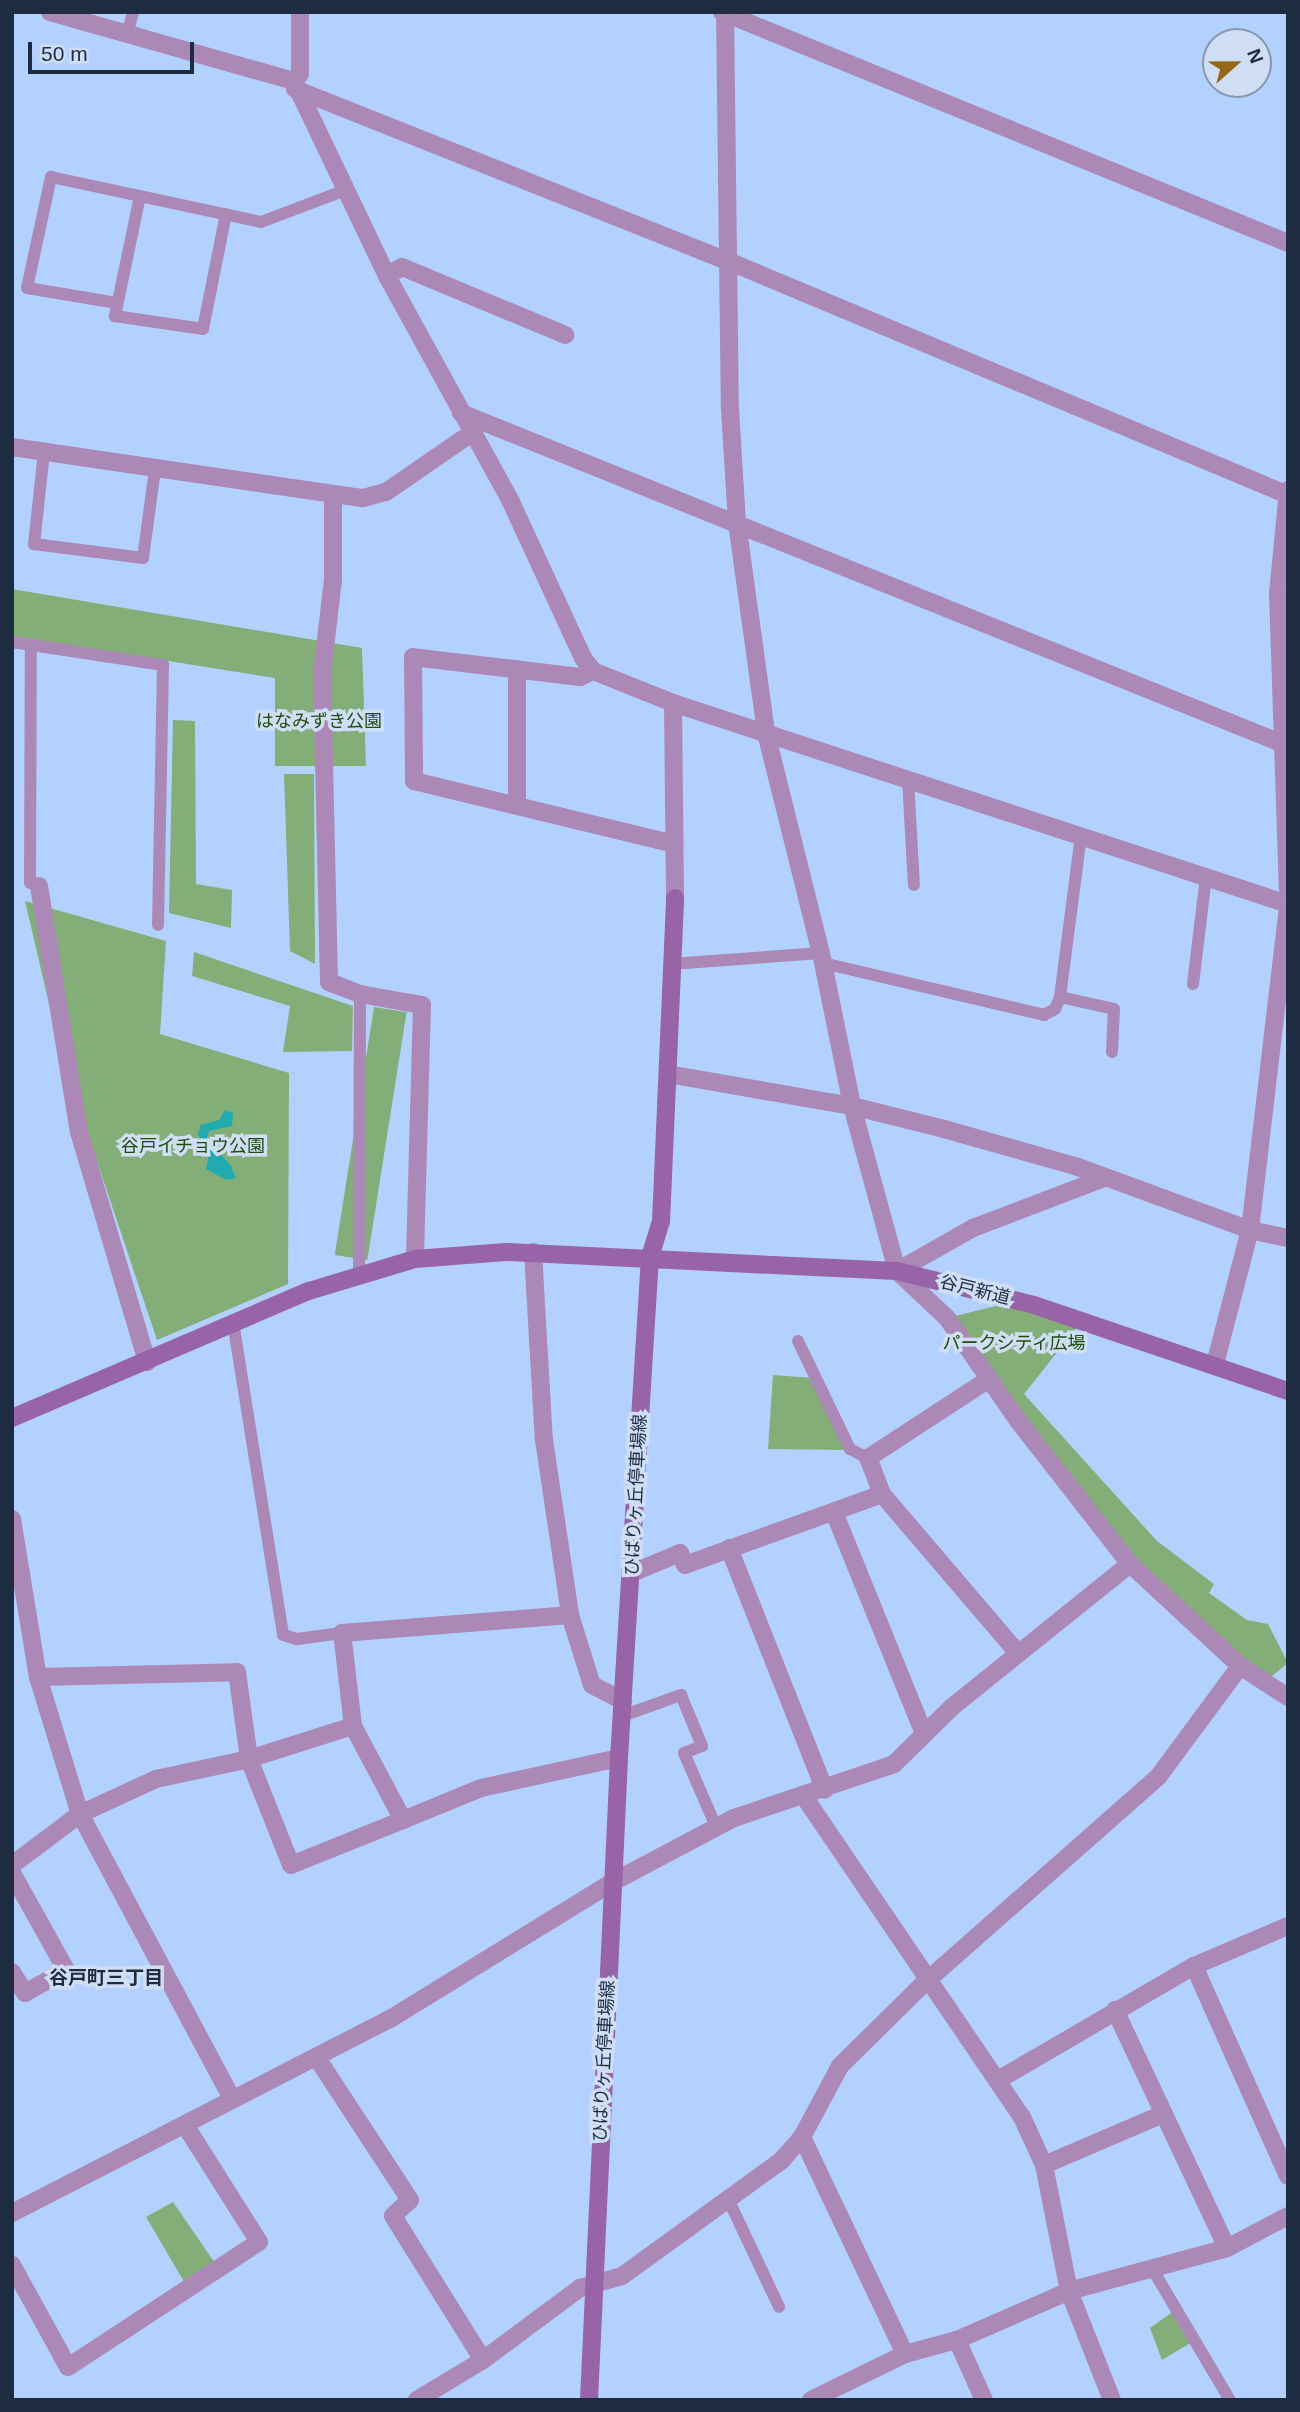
<!DOCTYPE html>
<meta charset="utf-8">
<style>
body{margin:0}
#map{position:relative;width:1300px;height:2412px;overflow:hidden;background:#b3d1ff;font-family:Helvetica,"Noto Sans JP",sans-serif}
div>[style]{position:absolute}
.green>*{inset:0;background:#84ae78;transform-origin:0 0}
.water>*{inset:0;background:#1fabaf}
.lane>*{height:12px;margin:-6px;padding:0 6px;transform-origin:6px;border-radius:6px;background:#ab88b5}
.street>*{height:18px;margin:-9px;padding:0 9px;transform-origin:9px;border-radius:9px;background:#ab88b5}
.secondary>*{height:18px;margin:-9px;padding:0 9px;transform-origin:9px;border-radius:9px;background:#9864a7}
span{translate:-50% -50%;white-space:nowrap;text-align:center;line-height:1.15;-webkit-text-stroke:7px #cfdef5;paint-order:stroke}
.park-label{font-size:18px;color:#1e4f08}
.street-label{font-size:18px;color:#1e2c42}
.neighbourhood-label{font-size:19px;color:#1e2c42;font-weight:700}
.frame{position:absolute;inset:0;border:14px solid #1e2c42;pointer-events:none}
.north{position:absolute;left:1202px;top:28px;width:70px;height:70px;box-sizing:border-box;background:#cfdef5;border:2px solid #8897ad;border-radius:50%;rotate:69deg;font-size:19px;font-weight:700;line-height:28px;text-align:center;color:#1e2c42}
.north::after{content:'';display:block;margin:auto;width:24px;height:32px;background:#936914;clip-path:polygon(50% 0,100% 100%,50% 72%,0 100%)}
.scale{position:absolute;left:28px;top:42px;width:166px;height:32px;box-sizing:border-box;border:4px solid #1e2c42;border-top:0;padding-left:9px;font-size:21px;line-height:24px;white-space:nowrap;color:#1e2c42;-webkit-text-stroke:5px #cfdef5;paint-order:stroke}
</style>
<div id="map">
<div class="green">
<i style="clip-path:polygon(12px 589px,362px 648px,366px 766px,275px 766px,275px 678px,12px 636px)"></i>
<i style="clip-path:polygon(173px 720px,195px 721px,196px 884px,232px 890px,231px 928px,169px 913px)"></i>
<i style="clip-path:polygon(284px 774px,314px 774px,315px 964px,290px 951px)"></i>
<i style="clip-path:polygon(25px 901px,166px 941px,160px 1034px,289px 1073px,288px 1284px,157px 1340px,60px 1051px)"></i>
<i style="clip-path:polygon(194px 952px,353px 1006px,352px 1051px,283px 1052px,290px 1006px,192px 976px)"></i>
<i style="left:374px;top:1007px;width:33px;height:251px;rotate:9deg"></i>
<i style="clip-path:polygon(1016px 1301px,1082px 1321px,1024px 1394px,1157px 1541px,1214px 1584px,1209px 1593px,1247px 1620px,1268px 1624px,1288px 1663px,1265px 1682px,1130px 1564px,947px 1318px)"></i>
<i style="clip-path:polygon(773px 1375px,813px 1378px,846px 1450px,768px 1449px)"></i>
<i style="clip-path:polygon(173px 2202px,217px 2266px,186px 2285px,146px 2217px)"></i>
<i style="clip-path:polygon(1174px 2311px,1192px 2342px,1162px 2360px,1150px 2328px)"></i>
</div>
<div class="water">
<i style="clip-path:polygon(225px 1110px,233px 1113px,232px 1126px,209px 1131px,207px 1138px,231px 1166px,236px 1178px,226px 1180px,206px 1169px,209px 1154px,198px 1134px,201px 1125px,219px 1120px)"></i>
</div>
<div class="lane">
<i style="left:127px;top:35px;width:24px;rotate:-75deg"></i>
<i style="left:140px;top:196px;width:123px;rotate:101.8deg"></i>
<i style="left:115px;top:316px;width:89px;rotate:8.4deg"></i>
<i style="left:203px;top:329px;width:117px;rotate:-78.7deg"></i>
<i style="left:117px;top:303px;width:91px;rotate:-170.5deg"></i>
<i style="left:27px;top:288px;width:114px;rotate:-77.8deg"></i>
<i style="left:51px;top:177px;width:215px;rotate:12.1deg"></i>
<i style="left:261px;top:222px;width:88px;rotate:-20.7deg"></i>
<i style="left:44px;top:452px;width:93px;rotate:96.2deg"></i>
<i style="left:34px;top:544px;width:110px;rotate:7.3deg"></i>
<i style="left:143px;top:558px;width:90px;rotate:-82.3deg"></i>
<i style="left:12px;top:642px;width:153px;rotate:8.7deg"></i>
<i style="left:163px;top:665px;width:260px;rotate:91.1deg"></i>
<i style="left:908px;top:779px;width:106px;rotate:86.8deg"></i>
<i style="left:30px;top:883px;width:238px;rotate:-89.8deg"></i>
<i style="left:823px;top:963px;width:227px;rotate:13.2deg"></i>
<i style="left:1044px;top:1015px;width:13px;rotate:-29deg"></i>
<i style="left:1055px;top:1009px;width:13px;rotate:-67deg"></i>
<i style="left:1060px;top:997px;width:162px;rotate:-82.6deg"></i>
<i style="left:671px;top:964px;width:150px;rotate:-4.2deg"></i>
<i style="left:1193px;top:984px;width:108px;rotate:-83.1deg"></i>
<i style="left:1060px;top:997px;width:55px;rotate:12.5deg"></i>
<i style="left:1114px;top:1009px;width:43px;rotate:92.7deg"></i>
<i style="left:359px;top:1274px;width:280px;rotate:-89.8deg"></i>
<i style="left:233px;top:1322px;width:317px;rotate:80.9deg"></i>
<i style="left:283px;top:1635px;width:15px;rotate:16deg"></i>
<i style="left:297px;top:1639px;width:45px;rotate:-7.6deg"></i>
<i style="left:798px;top:1341px;width:120px;rotate:64.3deg"></i>
<i style="left:850px;top:1449px;width:20px;rotate:27deg"></i>
<i style="left:622px;top:1716px;width:63px;rotate:-19.6deg"></i>
<i style="left:681px;top:1695px;width:55px;rotate:67.6deg"></i>
<i style="left:702px;top:1746px;width:19px;rotate:159deg"></i>
<i style="left:684px;top:1753px;width:83px;rotate:66.5deg"></i>
<i style="left:729px;top:2201px;width:117px;rotate:64.7deg"></i>
<i style="left:1153px;top:2270px;width:151px;rotate:59.4deg"></i>
</div>
<div class="street">
<i style="left:50px;top:12px;width:254px;rotate:15.8deg"></i>
<i style="left:294px;top:81px;width:216px;rotate:64.5deg"></i>
<i style="left:387px;top:276px;width:258px;rotate:61.2deg"></i>
<i style="left:511px;top:502px;width:172px;rotate:65.2deg"></i>
<i style="left:583px;top:658px;width:16px;rotate:52deg"></i>
<i style="left:593px;top:671px;width:86px;rotate:21.8deg"></i>
<i style="left:673px;top:703px;width:195px;rotate:89.4deg"></i>
<i style="left:722px;top:12px;width:611px;rotate:22.2deg"></i>
<i style="left:725px;top:12px;width:397px;rotate:89.3deg"></i>
<i style="left:730px;top:409px;width:114px;rotate:86.5deg"></i>
<i style="left:737px;top:523px;width:212px;rotate:82.1deg"></i>
<i style="left:766px;top:733px;width:227px;rotate:76deg"></i>
<i style="left:821px;top:953px;width:156px;rotate:78.5deg"></i>
<i style="left:852px;top:1106px;width:171px;rotate:74.7deg"></i>
<i style="left:897px;top:1271px;width:69px;rotate:43.2deg"></i>
<i style="left:947px;top:1318px;width:126px;rotate:55.3deg"></i>
<i style="left:1019px;top:1422px;width:180px;rotate:52deg"></i>
<i style="left:1130px;top:1564px;width:150px;rotate:42.8deg"></i>
<i style="left:1240px;top:1666px;width:57px;rotate:32.9deg"></i>
<i style="left:294px;top:81px;width:9px;rotate:-49deg"></i>
<i style="left:300px;top:74px;width:62px;rotate:-90deg"></i>
<i style="left:295px;top:89px;width:466px;rotate:21.7deg"></i>
<i style="left:728px;top:261px;width:607px;rotate:22.68deg"></i>
<i style="left:387px;top:276px;width:17px;rotate:-31deg"></i>
<i style="left:402px;top:267px;width:177px;rotate:22.6deg"></i>
<i style="left:461px;top:413px;width:889px;rotate:21.92deg"></i>
<i style="left:12px;top:447px;width:355px;rotate:8.3deg"></i>
<i style="left:363px;top:498px;width:24px;rotate:-15deg"></i>
<i style="left:386px;top:492px;width:106px;rotate:-34.6deg"></i>
<i style="left:1288px;top:490px;width:103px;rotate:95.5deg"></i>
<i style="left:1278px;top:593px;width:296px;rotate:88.1deg"></i>
<i style="left:333px;top:496px;width:83px;rotate:90deg"></i>
<i style="left:333px;top:579px;width:96px;rotate:96.6deg"></i>
<i style="left:322px;top:674px;width:308px;rotate:88.7deg"></i>
<i style="left:329px;top:982px;width:33px;rotate:21deg"></i>
<i style="left:360px;top:994px;width:63px;rotate:10.1deg"></i>
<i style="left:422px;top:1005px;width:254px;rotate:91.6deg"></i>
<i style="left:593px;top:671px;width:14px;rotate:155deg"></i>
<i style="left:580px;top:677px;width:168px;rotate:-173.2deg"></i>
<i style="left:413px;top:657px;width:124px;rotate:89.5deg"></i>
<i style="left:414px;top:781px;width:268px;rotate:13.6deg"></i>
<i style="left:673px;top:703px;width:647px;rotate:18.1deg"></i>
<i style="left:517px;top:804px;width:135px;rotate:-90deg"></i>
<i style="left:39px;top:886px;width:249px;rotate:80.8deg"></i>
<i style="left:79px;top:1132px;width:240px;rotate:73.5deg"></i>
<i style="left:668px;top:1074px;width:187px;rotate:9.9deg"></i>
<i style="left:852px;top:1106px;width:95px;rotate:14deg"></i>
<i style="left:944px;top:1129px;width:139px;rotate:15.8deg"></i>
<i style="left:1078px;top:1167px;width:183px;rotate:20.1deg"></i>
<i style="left:1250px;top:1230px;width:39px;rotate:12deg"></i>
<i style="left:533px;top:1252px;width:188px;rotate:86.7deg"></i>
<i style="left:544px;top:1440px;width:177px;rotate:81.5deg"></i>
<i style="left:570px;top:1615px;width:73px;rotate:72.6deg"></i>
<i style="left:592px;top:1685px;width:35px;rotate:27deg"></i>
<i style="left:897px;top:1271px;width:87px;rotate:-29.5deg"></i>
<i style="left:973px;top:1228px;width:140px;rotate:-20.9deg"></i>
<i style="left:1215px;top:1364px;width:138px;rotate:-75.4deg"></i>
<i style="left:1250px;top:1230px;width:326px;rotate:-83.3deg"></i>
<i style="left:882px;top:1494px;width:39px;rotate:-111deg"></i>
<i style="left:868px;top:1458px;width:145px;rotate:-33.1deg"></i>
<i style="left:834px;top:1512px;width:240px;rotate:67.9deg"></i>
<i style="left:12px;top:1519px;width:160px;rotate:80.7deg"></i>
<i style="left:38px;top:1677px;width:143px;rotate:73deg"></i>
<i style="left:80px;top:1814px;width:324px;rotate:61.9deg"></i>
<i style="left:729px;top:1548px;width:260px;rotate:68.4deg"></i>
<i style="left:632px;top:1573px;width:52px;rotate:-22.6deg"></i>
<i style="left:680px;top:1553px;width:13px;rotate:67deg"></i>
<i style="left:685px;top:1565px;width:209px;rotate:-19.8deg"></i>
<i style="left:882px;top:1494px;width:209px;rotate:49.5deg"></i>
<i style="left:38px;top:1677px;width:199px;rotate:-1.4deg"></i>
<i style="left:237px;top:1672px;width:88px;rotate:82.1deg"></i>
<i style="left:249px;top:1759px;width:114px;rotate:68.4deg"></i>
<i style="left:291px;top:1865px;width:121px;rotate:-21.9deg"></i>
<i style="left:403px;top:1820px;width:106px;rotate:-118deg"></i>
<i style="left:353px;top:1726px;width:94px;rotate:-96.7deg"></i>
<i style="left:342px;top:1633px;width:229px;rotate:-4.5deg"></i>
<i style="left:805px;top:1798px;width:386px;rotate:55.8deg"></i>
<i style="left:1022px;top:2117px;width:53px;rotate:65.4deg"></i>
<i style="left:1044px;top:2165px;width:128px;rotate:78.8deg"></i>
<i style="left:1069px;top:2291px;width:117px;rotate:68.5deg"></i>
<i style="left:403px;top:1820px;width:84px;rotate:-22.3deg"></i>
<i style="left:481px;top:1788px;width:141px;rotate:-12.3deg"></i>
<i style="left:12px;top:1865px;width:85px;rotate:-36.9deg"></i>
<i style="left:80px;top:1814px;width:84px;rotate:-24.7deg"></i>
<i style="left:156px;top:1779px;width:95px;rotate:-12.1deg"></i>
<i style="left:249px;top:1759px;width:109px;rotate:-17.6deg"></i>
<i style="left:12px;top:1873px;width:111px;rotate:60.9deg"></i>
<i style="left:66px;top:1970px;width:47px;rotate:150.7deg"></i>
<i style="left:25px;top:1993px;width:25px;rotate:-122deg"></i>
<i style="left:1194px;top:1966px;width:230px;rotate:65.9deg"></i>
<i style="left:1115px;top:2010px;width:263px;rotate:64.8deg"></i>
<i style="left:317px;top:2058px;width:170px;rotate:56.8deg"></i>
<i style="left:410px;top:2200px;width:23px;rotate:137deg"></i>
<i style="left:393px;top:2216px;width:170px;rotate:58deg"></i>
<i style="left:998px;top:2080px;width:227px;rotate:-30.2deg"></i>
<i style="left:1194px;top:1966px;width:102px;rotate:-23.1deg"></i>
<i style="left:802px;top:2137px;width:240px;rotate:64.6deg"></i>
<i style="left:1044px;top:2165px;width:129px;rotate:-23.2deg"></i>
<i style="left:12px;top:2213px;width:425px;rotate:-27.2deg"></i>
<i style="left:390px;top:2019px;width:259px;rotate:-31.6deg"></i>
<i style="left:611px;top:1883px;width:139px;rotate:-27.9deg"></i>
<i style="left:734px;top:1818px;width:169px;rotate:-18.6deg"></i>
<i style="left:894px;top:1764px;width:81px;rotate:-44.5deg"></i>
<i style="left:952px;top:1707px;width:228px;rotate:-38.8deg"></i>
<i style="left:12px;top:2265px;width:116px;rotate:61.2deg"></i>
<i style="left:68px;top:2367px;width:228px;rotate:-33.2deg"></i>
<i style="left:259px;top:2242px;width:138px;rotate:-122.3deg"></i>
<i style="left:957px;top:2340px;width:66px;rotate:65.8deg"></i>
<i style="left:417px;top:2400px;width:77px;rotate:-31.2deg"></i>
<i style="left:483px;top:2360px;width:121px;rotate:-36.6deg"></i>
<i style="left:580px;top:2288px;width:44px;rotate:-15.9deg"></i>
<i style="left:622px;top:2276px;width:198px;rotate:-35.9deg"></i>
<i style="left:782px;top:2160px;width:30px;rotate:-49deg"></i>
<i style="left:802px;top:2137px;width:81px;rotate:-61.8deg"></i>
<i style="left:840px;top:2066px;width:115px;rotate:-44.6deg"></i>
<i style="left:922px;top:1985px;width:315px;rotate:-41.4deg"></i>
<i style="left:1158px;top:1777px;width:138px;rotate:-53.5deg"></i>
<i style="left:811px;top:2400px;width:105px;rotate:-26.1deg"></i>
<i style="left:905px;top:2354px;width:54px;rotate:-15.1deg"></i>
<i style="left:957px;top:2340px;width:122px;rotate:-23.6deg"></i>
<i style="left:1069px;top:2291px;width:164px;rotate:-15.2deg"></i>
<i style="left:1227px;top:2248px;width:69px;rotate:-27.7deg"></i>
</div>
<div class="secondary">
<i style="left:12px;top:1418px;width:323px;rotate:-23.2deg"></i>
<i style="left:309px;top:1291px;width:111px;rotate:-16.8deg"></i>
<i style="left:415px;top:1259px;width:91px;rotate:-4.4deg"></i>
<i style="left:506px;top:1252px;width:391px;rotate:2.8deg"></i>
<i style="left:897px;top:1271px;width:141px;rotate:13.9deg"></i>
<i style="left:1034px;top:1305px;width:268px;rotate:18.7deg"></i>
<i style="left:589px;top:2400px;width:643px;rotate:-87.32deg"></i>
<i style="left:619px;top:1758px;width:502px;rotate:-86.46deg"></i>
<i style="left:650px;top:1257px;width:37px;rotate:-73deg"></i>
<i style="left:661px;top:1222px;width:324px;rotate:-87.5deg"></i>
</div>
<div class="park-label">
<span style="left:319px;top:721px">はなみずき公園</span>
<span style="left:193px;top:1146px">谷戸イチョウ公園</span>
<span style="left:1014px;top:1343px">パークシティ広場</span>
</div>
<div class="street-label">
<span style="left:975px;top:1290px;rotate:14deg">谷戸新道</span>
<span style="left:636px;top:1495px;rotate:-87deg">ひばりヶ丘停車場線</span>
<span style="left:604px;top:2061px;rotate:-87deg">ひばりヶ丘停車場線</span>
</div>
<div class="neighbourhood-label">
<span style="left:106px;top:1978px">谷戸町三丁目</span>
</div>
<div class="frame"></div>
<div class="north">N</div>
<div class="scale">50 m</div>
</div>
